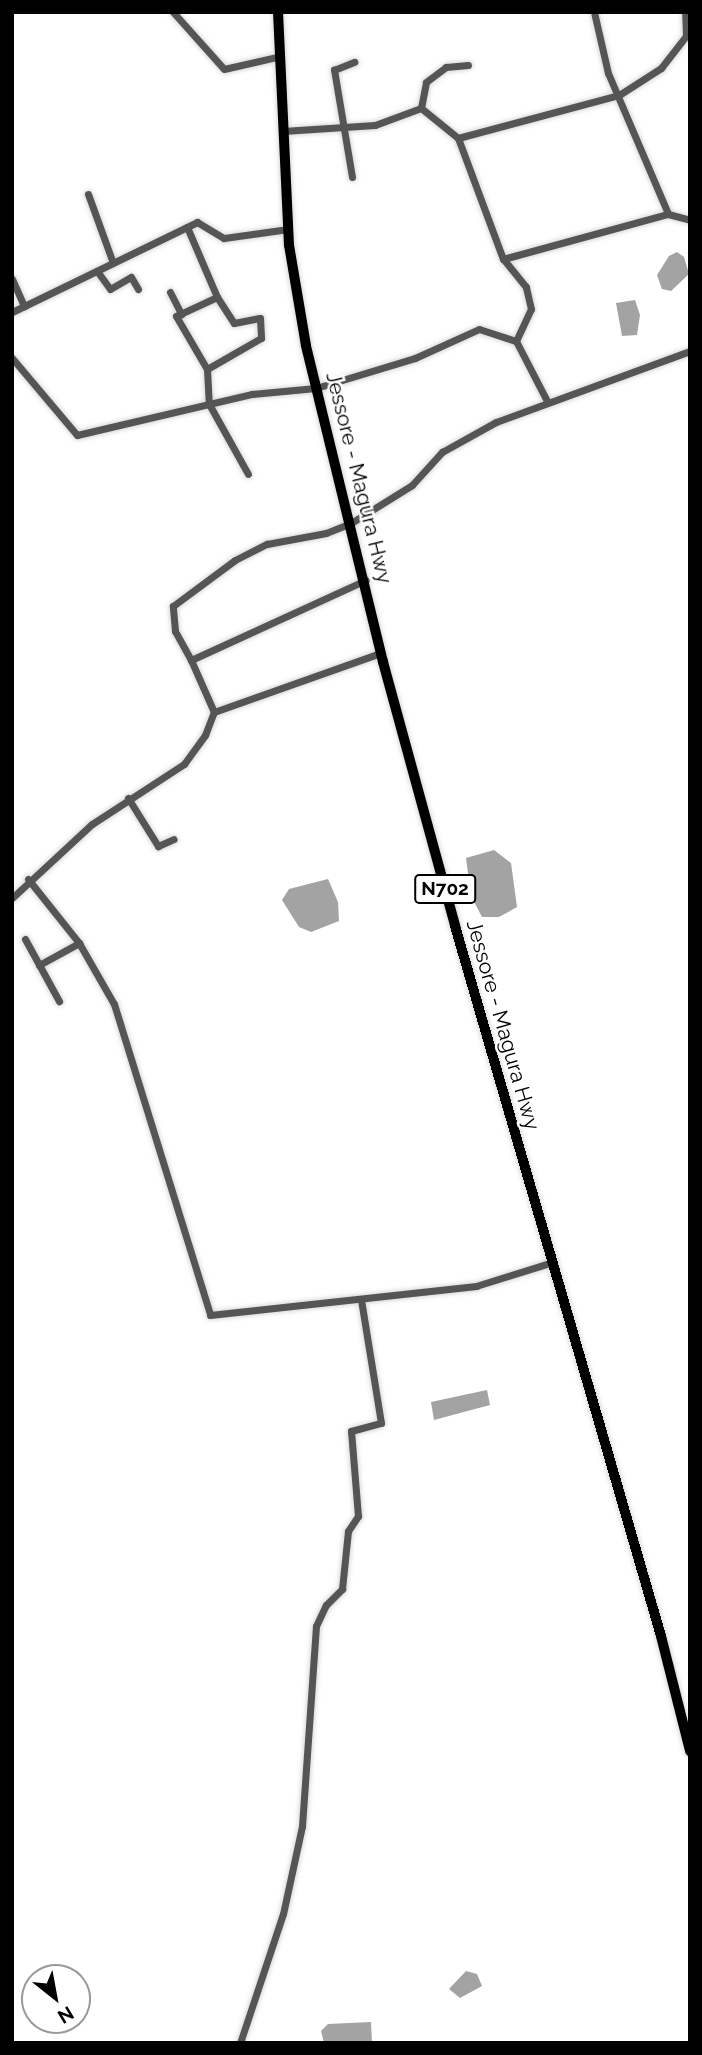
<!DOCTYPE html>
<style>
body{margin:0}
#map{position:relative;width:702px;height:2055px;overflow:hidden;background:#fff;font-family:Raleway,sans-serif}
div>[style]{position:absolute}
.water>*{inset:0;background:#a3a3a3}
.roads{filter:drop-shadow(0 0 2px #dbdbdb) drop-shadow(0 0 2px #dbdbdb)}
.minor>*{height:7px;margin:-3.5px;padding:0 3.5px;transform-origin:3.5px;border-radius:3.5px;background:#555}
.highway>*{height:10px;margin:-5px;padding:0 5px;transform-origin:5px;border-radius:5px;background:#000}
span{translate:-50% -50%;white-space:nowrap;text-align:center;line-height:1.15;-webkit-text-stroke:5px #fff;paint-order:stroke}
.shield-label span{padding:2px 5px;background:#fff;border:2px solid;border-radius:5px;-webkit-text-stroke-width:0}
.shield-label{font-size:19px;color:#000;font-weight:700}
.street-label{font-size:21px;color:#000}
.frame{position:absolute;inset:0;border:14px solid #000;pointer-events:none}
.north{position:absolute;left:21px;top:1964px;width:70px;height:70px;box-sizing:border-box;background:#fff;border:2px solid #999;border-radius:50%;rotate:149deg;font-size:19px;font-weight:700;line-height:28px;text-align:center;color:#000}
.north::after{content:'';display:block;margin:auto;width:24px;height:32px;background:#000;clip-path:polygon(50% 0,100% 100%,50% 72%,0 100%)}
</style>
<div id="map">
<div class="water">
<i style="clip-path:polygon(677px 252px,684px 257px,689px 274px,671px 291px,662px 289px,657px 275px,669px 256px)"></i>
<i style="clip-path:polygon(635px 300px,640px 315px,637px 335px,622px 336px,616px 303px)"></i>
<i style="clip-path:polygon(494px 850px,511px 863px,517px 907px,499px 917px,482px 917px,471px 896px,466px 858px)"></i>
<i style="clip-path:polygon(328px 879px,338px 902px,339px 921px,311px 932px,299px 927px,282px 900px,289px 889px)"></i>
<i style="clip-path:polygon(487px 1390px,490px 1405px,434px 1420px,431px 1402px)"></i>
<i style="clip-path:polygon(466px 1971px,477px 1974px,482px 1986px,460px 1998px,449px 1989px)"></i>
<i style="clip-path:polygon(371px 2022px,372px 2043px,324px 2043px,321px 2031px,328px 2024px)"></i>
</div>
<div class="roads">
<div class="minor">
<i style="left:173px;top:12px;width:76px;rotate:48.2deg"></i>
<i style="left:224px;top:69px;width:58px;rotate:-12.8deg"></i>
<i style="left:594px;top:12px;width:63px;rotate:77.1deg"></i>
<i style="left:608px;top:73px;width:153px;rotate:66.9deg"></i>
<i style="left:421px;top:108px;width:26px;rotate:-79deg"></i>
<i style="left:426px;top:82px;width:25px;rotate:-37deg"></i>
<i style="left:446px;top:67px;width:22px;rotate:-5deg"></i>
<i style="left:283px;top:131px;width:92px;rotate:-3.7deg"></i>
<i style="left:375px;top:125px;width:49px;rotate:-20.3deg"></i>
<i style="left:421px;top:108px;width:48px;rotate:39deg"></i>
<i style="left:458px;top:138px;width:167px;rotate:-15deg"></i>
<i style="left:619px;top:95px;width:50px;rotate:-32.7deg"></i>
<i style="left:661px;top:68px;width:41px;rotate:-52deg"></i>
<i style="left:686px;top:36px;width:24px;rotate:-92deg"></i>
<i style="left:458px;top:138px;width:129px;rotate:69.6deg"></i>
<i style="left:352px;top:177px;width:109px;rotate:-99.5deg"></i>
<i style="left:334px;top:70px;width:22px;rotate:-22deg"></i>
<i style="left:88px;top:194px;width:73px;rotate:70.1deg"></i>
<i style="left:187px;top:227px;width:76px;rotate:66.8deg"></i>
<i style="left:217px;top:297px;width:31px;rotate:57deg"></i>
<i style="left:234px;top:323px;width:26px;rotate:-11deg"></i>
<i style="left:260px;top:318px;width:20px;rotate:87deg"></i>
<i style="left:261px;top:338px;width:62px;rotate:150.1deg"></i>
<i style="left:97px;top:271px;width:22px;rotate:54deg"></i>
<i style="left:110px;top:289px;width:24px;rotate:-30deg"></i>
<i style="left:131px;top:277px;width:14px;rotate:60deg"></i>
<i style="left:12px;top:279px;width:30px;rotate:66deg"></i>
<i style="left:170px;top:292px;width:25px;rotate:63deg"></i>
<i style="left:217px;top:297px;width:45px;rotate:155.1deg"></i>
<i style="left:176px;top:316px;width:61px;rotate:59.7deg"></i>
<i style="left:207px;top:369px;width:35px;rotate:87deg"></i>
<i style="left:209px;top:404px;width:80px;rotate:60.9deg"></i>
<i style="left:12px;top:312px;width:206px;rotate:-25.9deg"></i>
<i style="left:197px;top:222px;width:31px;rotate:31deg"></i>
<i style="left:224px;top:238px;width:65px;rotate:-8deg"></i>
<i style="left:516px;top:341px;width:35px;rotate:-65deg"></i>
<i style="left:531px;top:309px;width:23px;rotate:-103deg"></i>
<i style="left:526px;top:287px;width:36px;rotate:-129deg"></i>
<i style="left:503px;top:259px;width:171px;rotate:-15.3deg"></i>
<i style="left:668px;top:214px;width:23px;rotate:15deg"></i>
<i style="left:12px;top:358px;width:101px;rotate:49.8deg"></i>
<i style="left:77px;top:435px;width:180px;rotate:-13.2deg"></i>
<i style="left:252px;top:394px;width:64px;rotate:-5.4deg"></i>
<i style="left:316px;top:388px;width:103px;rotate:-16.9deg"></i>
<i style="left:415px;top:358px;width:70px;rotate:-24.4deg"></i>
<i style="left:479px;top:329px;width:39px;rotate:18deg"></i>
<i style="left:516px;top:341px;width:68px;rotate:62.7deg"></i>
<i style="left:191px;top:660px;width:33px;rotate:-119deg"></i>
<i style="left:175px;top:631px;width:25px;rotate:-95deg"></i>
<i style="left:173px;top:606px;width:77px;rotate:-36.6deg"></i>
<i style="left:235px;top:560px;width:36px;rotate:-27deg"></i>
<i style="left:267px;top:544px;width:60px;rotate:-10.6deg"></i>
<i style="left:326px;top:533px;width:27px;rotate:-22deg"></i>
<i style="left:351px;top:523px;width:72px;rotate:-31.9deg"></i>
<i style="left:412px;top:485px;width:45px;rotate:-47.7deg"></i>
<i style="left:442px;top:452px;width:62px;rotate:-29.1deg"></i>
<i style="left:496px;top:422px;width:207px;rotate:-20.1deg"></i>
<i style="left:214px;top:712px;width:177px;rotate:-19.5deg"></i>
<i style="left:128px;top:798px;width:57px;rotate:58deg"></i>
<i style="left:158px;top:846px;width:17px;rotate:-24deg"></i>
<i style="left:28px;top:879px;width:82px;rotate:51.4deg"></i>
<i style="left:79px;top:943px;width:70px;rotate:60.2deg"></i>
<i style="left:114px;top:1004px;width:325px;rotate:72.8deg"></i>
<i style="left:210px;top:1315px;width:268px;rotate:-6.2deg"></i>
<i style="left:476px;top:1286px;width:81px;rotate:-17.3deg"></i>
<i style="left:12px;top:898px;width:109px;rotate:-42.8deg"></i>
<i style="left:92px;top:824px;width:110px;rotate:-33.1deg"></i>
<i style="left:184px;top:764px;width:36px;rotate:-54deg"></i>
<i style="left:205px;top:735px;width:25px;rotate:-69deg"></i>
<i style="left:214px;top:712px;width:57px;rotate:-113.9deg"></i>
<i style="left:191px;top:660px;width:192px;rotate:-24.6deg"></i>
<i style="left:25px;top:939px;width:71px;rotate:61.3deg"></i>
<i style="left:39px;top:965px;width:46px;rotate:-28.8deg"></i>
<i style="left:240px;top:2043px;width:136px;rotate:-71.6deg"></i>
<i style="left:283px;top:1914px;width:90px;rotate:-77.8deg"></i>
<i style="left:302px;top:1826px;width:200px;rotate:-86deg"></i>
<i style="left:316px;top:1626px;width:23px;rotate:-65deg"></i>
<i style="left:326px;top:1605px;width:23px;rotate:-45deg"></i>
<i style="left:342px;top:1589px;width:58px;rotate:-84.1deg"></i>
<i style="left:348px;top:1531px;width:18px;rotate:-56deg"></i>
<i style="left:358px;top:1516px;width:85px;rotate:-94.7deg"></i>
<i style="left:351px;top:1431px;width:31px;rotate:-15deg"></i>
<i style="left:381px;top:1423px;width:125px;rotate:-99.2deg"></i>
</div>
<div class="highway">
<i style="left:278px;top:12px;width:233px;rotate:87.3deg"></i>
<i style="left:289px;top:245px;width:102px;rotate:80.4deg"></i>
<i style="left:306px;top:346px;width:325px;rotate:76.3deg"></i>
<i style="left:383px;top:662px;width:274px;rotate:74.7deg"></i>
<i style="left:455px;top:926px;width:739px;rotate:73.82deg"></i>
<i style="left:661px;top:1636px;width:119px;rotate:75.8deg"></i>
</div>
</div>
<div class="shield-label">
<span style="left:445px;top:889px">N702</span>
</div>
<div class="street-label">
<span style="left:359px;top:478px;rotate:76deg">Jessore - Magura Hwy</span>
<span style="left:503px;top:1025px;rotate:74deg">Jessore - Magura Hwy</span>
</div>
<div class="frame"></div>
<div class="north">N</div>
</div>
